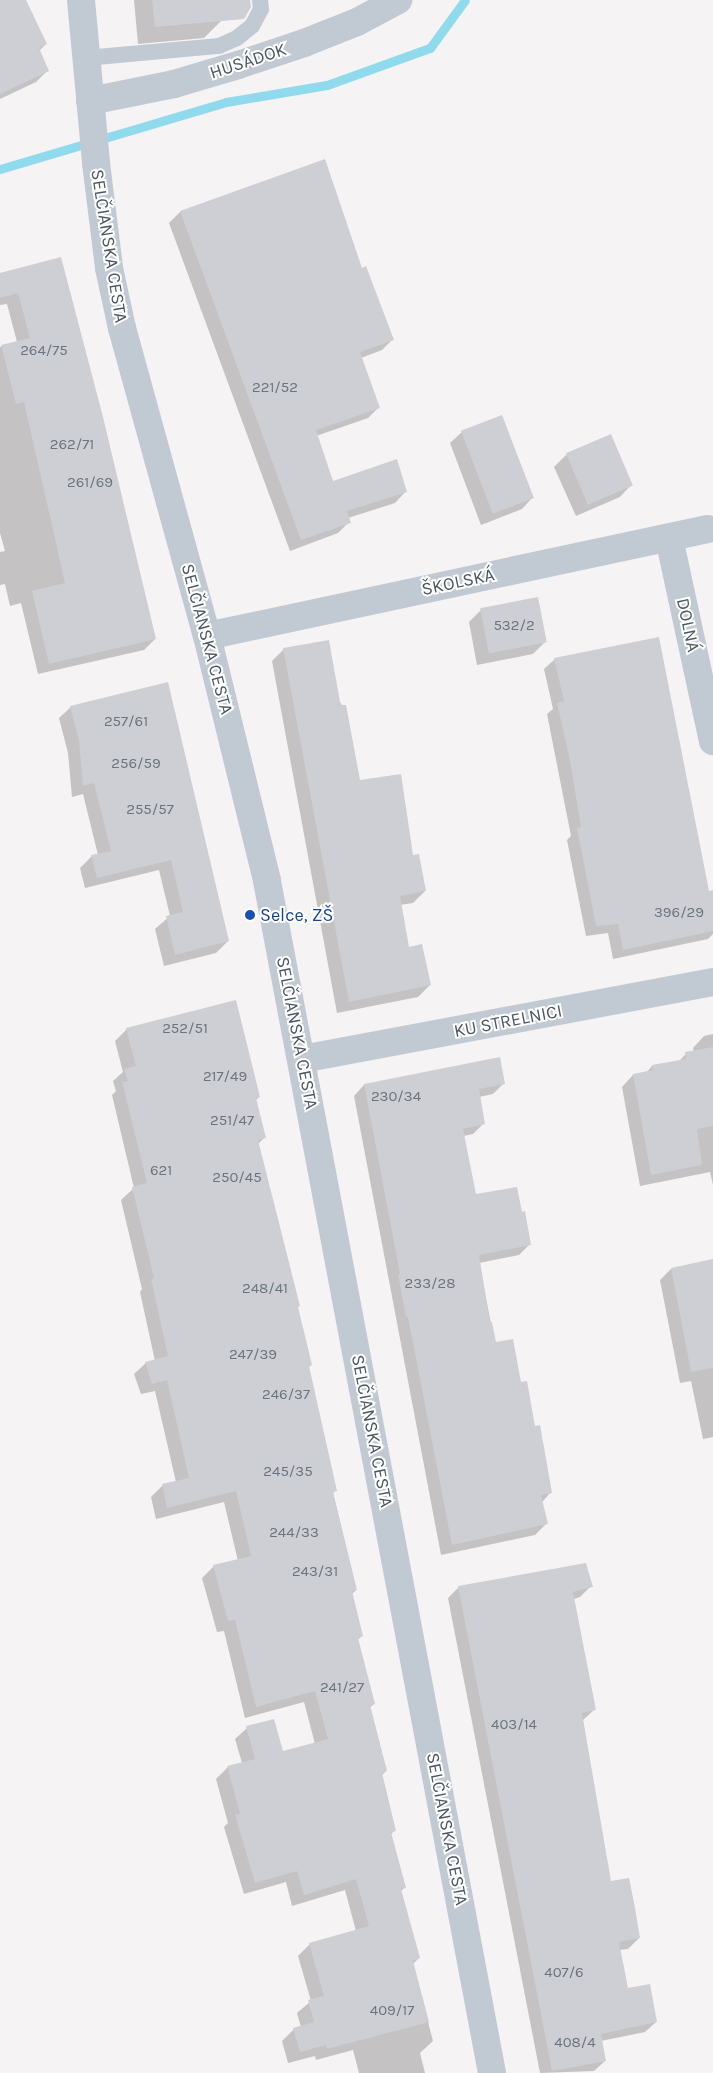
<!DOCTYPE html>
<meta charset="utf-8">
<style>
body{margin:0}
#map{position:relative;width:713px;height:2073px;overflow:hidden;background:#f5f3f3;font-family:Karla,sans-serif}
div>[style]{position:absolute}
.shadow>*{inset:0;background:#0003}
.stream>*{height:9px;margin:-4.5px;padding:0 4.5px;transform-origin:4.5px;border-radius:4.5px;background:#90daee}
.building>*{inset:0;background:#cdcfd5;transform-origin:0 0}
.service>*{height:16px;margin:-8px;padding:0 8px;transform-origin:8px;border-radius:8px;background:#c1cad2}
.minor>*{height:28px;margin:-14px;padding:0 14px;transform-origin:14px;border-radius:14px;background:#c1cad2}
.tertiary>*{height:28px;margin:-14px;padding:0 14px;transform-origin:14px;border-radius:14px;background:#c1cad2}
.dots>*{width:14px;height:14px;translate:-50% -50%;box-sizing:border-box;border:2px solid #fff;border-radius:50%}
span{translate:-50% -50%;white-space:nowrap;text-align:center;line-height:1.15;-webkit-text-stroke:4px #fff;paint-order:stroke}
.number-label{font-size:15px;color:#6b747e}
.number-label span{-webkit-text-stroke-width:0}
.street-label{font-size:18px;color:#4a5661}
.transit-label{font-size:18px;color:#164399}
.left{translate:0 -50%;text-align:left}
</style>
<div id="map">
<div class="shadow">
<i style="clip-path:polygon(0 0,25px 0,46px 44px,39px 51px,48px 70px,36px 82px,0 99px)"></i>
<i style="clip-path:polygon(134px 0,220px 0,221px 21px,204px 38px,138px 44px)"></i>
<i style="clip-path:polygon(180px 212px,362px 269px,393px 339px,382px 350px,361px 358px,379px 407px,368px 418px,316px 436px,333px 483px,406px 491px,395px 503px,348px 518px,349px 522px,338px 533px,290px 551px,169px 223px)"></i>
<i style="clip-path:polygon(60px 259px,155px 639px,144px 650px,38px 674px,21px 603px,10px 606px,5px 584px,0 585px,0 552px,5px 551px,0 533px,0 347px,17px 342px,7px 304px,0 305px,0 274px)"></i>
<i style="clip-path:polygon(462px 432px,533px 497px,522px 509px,481px 525px,450px 443px)"></i>
<i style="clip-path:polygon(566px 455px,632px 484px,620px 497px,576px 516px,554px 467px)"></i>
<i style="clip-path:polygon(481px 610px,545px 642px,533px 654px,477px 665px,469px 622px)"></i>
<i style="clip-path:polygon(284px 649px,339px 702px,359px 782px,412px 857px,425px 891px,413px 903px,400px 905px,408px 948px,430px 985px,418px 997px,337px 1013px,272px 661px)"></i>
<i style="clip-path:polygon(555px 659px,713px 904px,713px 934px,708px 939px,613px 959px,608px 933px,586px 936px,567px 840px,571px 836px,547px 714px,553px 709px,544px 669px)"></i>
<i style="clip-path:polygon(71px 707px,228px 941px,216px 953px,164px 966px,155px 929px,170px 916px,159px 870px,85px 888px,80px 868px,92px 856px,98px 855px,83px 794px,72px 797px,68px 753px,59px 718px)"></i>
<i style="clip-path:polygon(127px 1029px,259px 1097px,255px 1101px,264px 1138px,258px 1144px,311px 1365px,308px 1368px,336px 1490px,333px 1493px,356px 1590px,352px 1594px,362px 1636px,357px 1640px,374px 1704px,369px 1708px,386px 1771px,382px 1775px,395px 1830px,390px 1835px,405px 1887px,400px 1892px,419px 1958px,413px 1964px,433px 2041px,420px 2053px,425px 2073px,359px 2073px,353px 2050px,316px 2060px,315px 2056px,288px 2063px,282px 2041px,294px 2029px,301px 2027px,297px 2013px,311px 2001px,298px 1956px,310px 1944px,356px 1931px,345px 1890px,292px 1906px,286px 1882px,244px 1894px,224px 1827px,228px 1823px,216px 1779px,228px 1767px,242px 1763px,235px 1739px,247px 1728px,282px 1753px,315px 1744px,304px 1702px,245px 1718px,224px 1631px,217px 1632px,202px 1578px,214px 1566px,238px 1561px,224px 1502px,156px 1519px,151px 1497px,162px 1486px,176px 1482px,155px 1391px,141px 1394px,134px 1374px,146px 1363px,155px 1361px,140px 1292px,142px 1289px,121px 1200px,134px 1188px,112px 1095px,116px 1091px,113px 1081px,123px 1072px,115px 1041px)"></i>
<i style="clip-path:polygon(713px 1034px,713px 1185px,710px 1172px,640px 1186px,622px 1087px,633px 1075px,646px 1073px,652px 1066px,678px 1062px,686px 1054px,694px 1052px,693px 1048px,704px 1036px)"></i>
<i style="clip-path:polygon(504px 1083px,493px 1094px,479px 1097px,484px 1123px,473px 1134px,463px 1136px,475px 1196px,530px 1244px,519px 1255px,479px 1263px,495px 1344px,520px 1384px,551px 1492px,542px 1502px,546px 1524px,535px 1535px,441px 1555px,354px 1096px,364px 1085px)"></i>
<i style="clip-path:polygon(713px 1260px,713px 1437px,703px 1439px,691px 1381px,680px 1383px,660px 1280px,671px 1269px)"></i>
<i style="clip-path:polygon(591px 1586px,580px 1597px,574px 1599px,594px 1710px,582px 1721px,610px 1883px,639px 1938px,628px 1949px,619px 1950px,627px 1989px,656px 2022px,645px 2032px,601px 2041px,605px 2061px,594px 2071px,540px 2073px,448px 1598px,459px 1587px)"></i>
</div>
<div class="stream">
<i style="left:0;top:169px;width:236px;rotate:-16.5deg"></i>
<i style="left:226px;top:102px;width:102px;rotate:-9.6deg"></i>
<i style="left:327px;top:85px;width:109px;rotate:-19.8deg"></i>
<i style="left:430px;top:48px;width:59px;rotate:-53.9deg"></i>
</div>
<div class="building">
<i style="clip-path:polygon(0 0,26px 0,47px 44px,39px 48px,49px 71px,0 94px)"></i>
<i style="clip-path:polygon(152px 0,250px 0,251px 7px,244px 19px,155px 27px)"></i>
<i style="clip-path:polygon(325px 159px,362px 268px,366px 266px,394px 340px,360px 352px,380px 408px,316px 430px,333px 481px,397px 459px,407px 492px,347px 511px,351px 523px,301px 540px,180px 211px)"></i>
<i style="clip-path:polygon(61px 257px,103px 417px,156px 639px,49px 664px,32px 591px,65px 583px,24px 402px,16px 404px,1px 345px,30px 338px,18px 293px,0 298px,0 273px)"></i>
<i style="left:502px;top:415px;width:89px;height:44px;rotate:69deg"></i>
<i style="left:611px;top:434px;width:56px;height:49px;rotate:67deg"></i>
<i style="left:538px;top:597px;width:46px;height:59px;rotate:79deg"></i>
<i style="clip-path:polygon(659px 637px,709px 891px,713px 890px,713px 931px,623px 950px,618px 924px,596px 926px,577px 828px,581px 827px,570px 761px,557px 703px,564px 701px,554px 658px)"></i>
<i style="clip-path:polygon(329px 640px,340px 702px,342px 705px,346px 705px,360px 780px,401px 774px,413px 855px,419px 854px,426px 891px,400px 896px,409px 947px,422px 944px,431px 985px,349px 1002px,283px 648px)"></i>
<i style="clip-path:polygon(168px 682px,229px 941px,175px 955px,166px 916px,183px 912px,171px 860px,97px 878px,91px 855px,111px 851px,94px 783px,83px 786px,79px 741px,70px 706px)"></i>
<i style="clip-path:polygon(236px 1000px,260px 1097px,256px 1098px,266px 1138px,258px 1140px,300px 1306px,298px 1307px,312px 1365px,309px 1366px,337px 1491px,333px 1492px,357px 1590px,352px 1591px,363px 1636px,358px 1638px,375px 1704px,370px 1705px,387px 1771px,382px 1773px,396px 1831px,391px 1832px,406px 1888px,401px 1889px,420px 1958px,413px 1961px,429px 2022px,327px 2049px,326px 2045px,300px 2052px,293px 2028px,314px 2022px,308px 2000px,324px 1996px,309px 1943px,369px 1926px,356px 1879px,304px 1895px,297px 1871px,255px 1883px,235px 1815px,240px 1813px,227px 1766px,255px 1759px,246px 1726px,274px 1719px,283px 1751px,328px 1739px,315px 1691px,256px 1707px,235px 1620px,228px 1621px,213px 1565px,251px 1556px,236px 1491px,167px 1508px,162px 1484px,189px 1478px,167px 1380px,152px 1384px,145px 1362px,168px 1356px,151px 1279px,154px 1278px,132px 1187px,147px 1183px,122px 1082px,128px 1081px,124px 1069px,136px 1066px,126px 1028px)"></i>
<i style="clip-path:polygon(713px 1047px,713px 1126px,697px 1129px,702px 1165px,651px 1175px,633px 1074px,653px 1070px,652px 1065px,686px 1059px,685px 1052px)"></i>
<i style="clip-path:polygon(500px 1057px,505px 1084px,479px 1089px,485px 1124px,463px 1129px,476px 1194px,517px 1187px,522px 1212px,525px 1211px,531px 1245px,479px 1255px,490px 1322px,492px 1322px,496px 1342px,513px 1339px,521px 1382px,527px 1381px,535px 1426px,540px 1425px,552px 1493px,541px 1495px,548px 1524px,452px 1545px,408px 1317px,406px 1317px,398px 1274px,400px 1274px,364px 1084px)"></i>
<i style="clip-path:polygon(713px 1259px,713px 1368px,691px 1372px,671px 1268px)"></i>
<i style="clip-path:polygon(586px 1563px,593px 1587px,573px 1592px,596px 1710px,582px 1713px,611px 1881px,629px 1878px,635px 1908px,640px 1938px,619px 1942px,628px 1988px,650px 1984px,657px 2022px,601px 2034px,606px 2061px,552px 2071px,458px 1586px)"></i>
</div>
<div class="service">
<i style="left:86px;top:58px;width:134px;rotate:-5.2deg"></i>
<i style="left:219px;top:46px;width:20px;rotate:-24deg"></i>
<i style="left:237px;top:38px;width:19px;rotate:-39deg"></i>
<i style="left:252px;top:26px;width:19px;rotate:-62deg"></i>
<i style="left:261px;top:9px;width:9px;rotate:-96deg"></i>
</div>
<div class="minor">
<i style="left:90px;top:101px;width:86px;rotate:-11.4deg"></i>
<i style="left:174px;top:84px;width:67px;rotate:-16.5deg"></i>
<i style="left:238px;top:65px;width:70px;rotate:-18.4deg"></i>
<i style="left:304px;top:43px;width:57px;rotate:-21.6deg"></i>
<i style="left:357px;top:22px;width:47px;rotate:-28.2deg"></i>
<i style="left:669px;top:538px;width:208px;rotate:77.8deg"></i>
<i style="left:207px;top:636px;width:512px;rotate:-12.06deg"></i>
<i style="left:302px;top:1059px;width:418px;rotate:-10.6deg"></i>
</div>
<div class="tertiary">
<i style="left:81px;top:0;width:164px;rotate:84.7deg"></i>
<i style="left:96px;top:163px;width:106px;rotate:82.9deg"></i>
<i style="left:109px;top:268px;width:61px;rotate:77.8deg"></i>
<i style="left:122px;top:328px;width:320px;rotate:74.6deg"></i>
<i style="left:207px;top:636px;width:252px;rotate:76.2deg"></i>
<i style="left:267px;top:881px;width:1213px;rotate:79.31deg"></i>
</div>
<div class="dots">
<i style="left:250px;top:915px;background:#1a4fb4"></i>
</div>
<div class="number-label">
<span style="left:44px;top:351px">264/75</span>
<span style="left:275px;top:388px">221/52</span>
<span style="left:72px;top:445px">262/71</span>
<span style="left:90px;top:483px">261/69</span>
<span style="left:514px;top:626px">532/2</span>
<span style="left:126px;top:722px">257/61</span>
<span style="left:136px;top:764px">256/59</span>
<span style="left:150px;top:810px">255/57</span>
<span style="left:679px;top:913px">396/29</span>
<span style="left:185px;top:1029px">252/51</span>
<span style="left:225px;top:1077px">217/49</span>
<span style="left:396px;top:1097px">230/34</span>
<span style="left:232px;top:1121px">251/47</span>
<span style="left:161px;top:1171px">621</span>
<span style="left:237px;top:1178px">250/45</span>
<span style="left:430px;top:1284px">233/28</span>
<span style="left:265px;top:1289px">248/41</span>
<span style="left:253px;top:1355px">247/39</span>
<span style="left:286px;top:1395px">246/37</span>
<span style="left:288px;top:1472px">245/35</span>
<span style="left:294px;top:1533px">244/33</span>
<span style="left:315px;top:1572px">243/31</span>
<span style="left:342px;top:1688px">241/27</span>
<span style="left:514px;top:1725px">403/14</span>
<span style="left:564px;top:1973px">407/6</span>
<span style="left:392px;top:2011px">409/17</span>
<span style="left:575px;top:2043px">408/4</span>
</div>
<div class="street-label">
<span style="left:248px;top:61px;rotate:-18deg">HUSÁDOK</span>
<span style="left:109px;top:246px;rotate:81deg">SELČIANSKA CESTA</span>
<span style="left:458px;top:582px;rotate:-12deg">ŠKOLSKÁ</span>
<span style="left:688px;top:625px;rotate:78deg">DOLNÁ</span>
<span style="left:207px;top:639px;rotate:75deg">SELČIANSKA CESTA</span>
<span style="left:508px;top:1021px;rotate:-11deg">KU STRELNICI</span>
<span style="left:297px;top:1033px;rotate:79deg">SELČIANSKA CESTA</span>
<span style="left:372px;top:1431px;rotate:79deg">SELČIANSKA CESTA</span>
<span style="left:447px;top:1829px;rotate:79deg">SELČIANSKA CESTA</span>
</div>
<div class="transit-label">
<span class="left" style="left:260px;top:915px">Selce, ZŠ</span>
</div>
</div>
